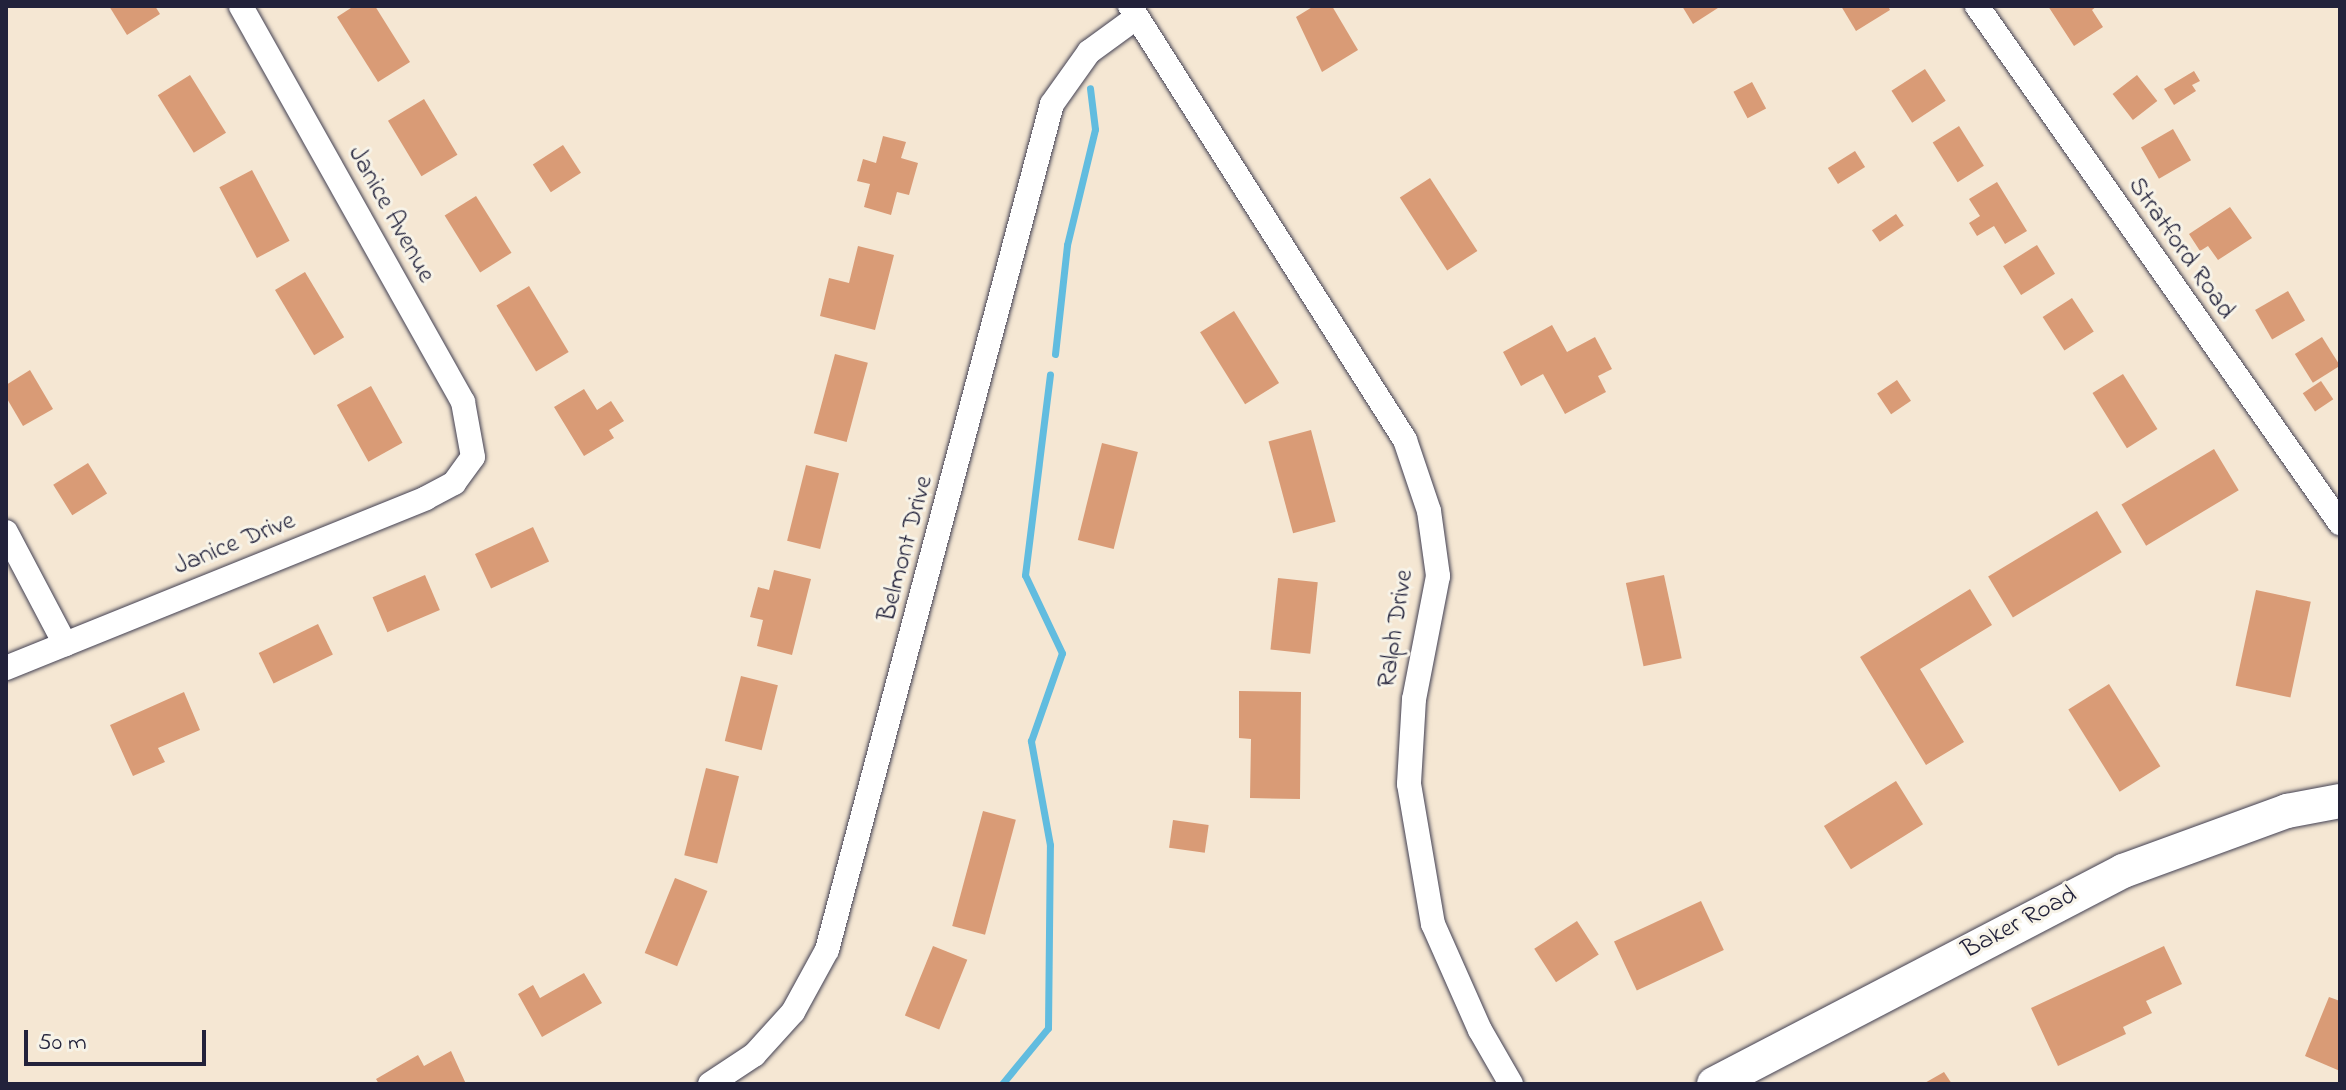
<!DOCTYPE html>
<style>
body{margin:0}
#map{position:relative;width:2346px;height:1090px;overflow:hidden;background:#f5e7d3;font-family:"Indie Flower",sans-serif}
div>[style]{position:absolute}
.stream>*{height:7px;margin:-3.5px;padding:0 3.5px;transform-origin:3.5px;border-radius:3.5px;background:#61bcdf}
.building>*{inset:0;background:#d99b76;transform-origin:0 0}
.roads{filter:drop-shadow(0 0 2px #424052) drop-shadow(0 0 2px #424052)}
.street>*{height:24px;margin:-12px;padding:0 12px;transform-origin:12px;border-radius:12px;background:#fff}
.secondary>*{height:34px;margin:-17px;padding:0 17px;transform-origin:17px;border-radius:17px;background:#fff}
span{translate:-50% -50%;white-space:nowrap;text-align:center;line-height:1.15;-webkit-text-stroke:6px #f7f3e8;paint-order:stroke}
.street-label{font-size:26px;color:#22223b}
.frame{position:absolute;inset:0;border:8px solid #22223b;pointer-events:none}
.scale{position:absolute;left:24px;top:1030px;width:182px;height:36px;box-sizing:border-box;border:4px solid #22223b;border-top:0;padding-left:10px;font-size:24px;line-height:28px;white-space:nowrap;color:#22223b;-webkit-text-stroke:6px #f7f3e8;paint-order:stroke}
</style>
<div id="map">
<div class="stream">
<i style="left:1055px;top:354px;width:110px;rotate:-83.7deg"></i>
<i style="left:1067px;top:245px;width:119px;rotate:-76.4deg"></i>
<i style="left:1095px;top:129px;width:41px;rotate:-97deg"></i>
<i style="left:1002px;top:1084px;width:72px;rotate:-50.6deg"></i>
<i style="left:1048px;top:1028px;width:183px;rotate:-89.4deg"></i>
<i style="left:1050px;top:845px;width:106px;rotate:-100.4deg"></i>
<i style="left:1031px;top:741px;width:93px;rotate:-70.6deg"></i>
<i style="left:1062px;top:653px;width:86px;rotate:-115.4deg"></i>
<i style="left:1025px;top:575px;width:202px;rotate:-82.9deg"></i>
</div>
<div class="building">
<i style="clip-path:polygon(109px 6px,155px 6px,160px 14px,127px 35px)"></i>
<i style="clip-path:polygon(354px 6px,375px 6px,410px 62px,378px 82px,337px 17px)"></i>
<i style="clip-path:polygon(1314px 6px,1332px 6px,1358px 50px,1322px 72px,1296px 17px)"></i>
<i style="clip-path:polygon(1682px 6px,1721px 6px,1693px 24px)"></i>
<i style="clip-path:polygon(1841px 6px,1888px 6px,1890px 10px,1856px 31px)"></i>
<i style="clip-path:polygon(2048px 6px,2097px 6px,2092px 10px,2103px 27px,2074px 46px)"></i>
<i style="left:1925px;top:69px;width:38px;height:40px;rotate:57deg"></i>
<i style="clip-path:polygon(2194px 71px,2200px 81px,2192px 85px,2196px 91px,2174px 105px,2164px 89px)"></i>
<i style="left:190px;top:75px;width:68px;height:38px;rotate:58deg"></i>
<i style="left:2137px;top:75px;width:33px;height:31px;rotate:52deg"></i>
<i style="left:1752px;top:82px;width:30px;height:21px;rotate:62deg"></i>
<i style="left:424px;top:99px;width:65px;height:42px;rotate:59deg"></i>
<i style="left:1959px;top:126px;width:47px;height:31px;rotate:58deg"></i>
<i style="left:2173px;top:129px;width:36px;height:37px;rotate:60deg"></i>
<i style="clip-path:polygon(883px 136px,906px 142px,901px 158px,918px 163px,909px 195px,897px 192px,891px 215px,864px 207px,870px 184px,857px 181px,863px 159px,876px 163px)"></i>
<i style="left:563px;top:145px;width:33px;height:36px;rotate:57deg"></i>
<i style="left:1855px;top:151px;width:19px;height:32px;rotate:58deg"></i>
<i style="left:252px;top:170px;width:80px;height:37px;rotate:62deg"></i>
<i style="left:1430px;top:178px;width:87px;height:36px;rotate:57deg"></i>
<i style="clip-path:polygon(1997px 182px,2027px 231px,2005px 244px,1994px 226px,1977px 236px,1969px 223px,1980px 216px,1969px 199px)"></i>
<i style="left:476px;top:196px;width:67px;height:37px;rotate:58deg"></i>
<i style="clip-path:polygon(2230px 207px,2252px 238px,2218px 260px,2208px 246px,2200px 251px,2189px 234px)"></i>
<i style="left:1896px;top:214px;width:14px;height:29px;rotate:56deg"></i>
<i style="left:2037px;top:245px;width:34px;height:40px;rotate:58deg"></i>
<i style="clip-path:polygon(858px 246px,894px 255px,875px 330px,820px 316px,829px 278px,849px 283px)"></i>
<i style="left:305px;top:272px;width:76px;height:35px;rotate:59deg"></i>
<i style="left:529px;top:286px;width:77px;height:38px;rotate:59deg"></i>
<i style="left:2288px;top:291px;width:34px;height:38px;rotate:60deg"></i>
<i style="left:2072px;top:298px;width:40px;height:35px;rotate:57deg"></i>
<i style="left:1234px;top:311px;width:85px;height:40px;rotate:58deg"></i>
<i style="clip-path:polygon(1552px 325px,1567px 352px,1595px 337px,1612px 369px,1598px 376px,1606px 392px,1565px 414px,1543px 374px,1521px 386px,1503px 352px)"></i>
<i style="left:2322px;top:337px;width:34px;height:32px;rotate:58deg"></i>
<i style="left:835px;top:354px;width:34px;height:82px;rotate:15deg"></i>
<i style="clip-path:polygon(30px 370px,53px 409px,23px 426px,6px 397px,6px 385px)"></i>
<i style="left:2123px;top:374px;width:65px;height:36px;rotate:58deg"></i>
<i style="left:1897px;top:380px;width:25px;height:24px;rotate:56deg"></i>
<i style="left:2321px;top:381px;width:22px;height:22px;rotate:56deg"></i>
<i style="left:371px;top:386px;width:65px;height:39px;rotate:61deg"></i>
<i style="clip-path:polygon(584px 389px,597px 410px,611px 401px,624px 421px,609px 430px,614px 438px,584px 456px,554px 407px)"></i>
<i style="left:1311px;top:430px;width:95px;height:44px;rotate:75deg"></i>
<i style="left:1102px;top:443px;width:37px;height:100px;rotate:14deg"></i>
<i style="left:2214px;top:449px;width:48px;height:108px;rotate:59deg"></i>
<i style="left:88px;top:463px;width:36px;height:41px;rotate:58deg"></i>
<i style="left:806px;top:465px;width:34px;height:78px;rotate:14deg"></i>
<i style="left:2097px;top:511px;width:48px;height:127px;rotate:59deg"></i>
<i style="left:533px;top:527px;width:38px;height:64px;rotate:65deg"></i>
<i style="clip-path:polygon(774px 570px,811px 579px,792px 655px,757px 646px,763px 620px,750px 617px,758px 587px,769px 590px)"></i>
<i style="left:425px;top:575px;width:38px;height:57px;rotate:67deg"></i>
<i style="left:1664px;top:575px;width:85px;height:39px;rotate:78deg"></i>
<i style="left:1278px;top:578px;width:40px;height:72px;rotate:6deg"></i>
<i style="clip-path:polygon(1970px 589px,1992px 625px,1920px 669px,1964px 742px,1926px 765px,1860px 657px)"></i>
<i style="left:2256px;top:590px;width:56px;height:98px;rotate:12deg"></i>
<i style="left:318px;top:624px;width:34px;height:66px;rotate:64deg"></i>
<i style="left:741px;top:676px;width:38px;height:67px;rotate:14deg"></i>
<i style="left:2109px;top:684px;width:97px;height:48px;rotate:58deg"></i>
<i style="clip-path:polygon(1239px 691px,1301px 692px,1300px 799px,1250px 798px,1251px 739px,1239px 738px)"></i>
<i style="clip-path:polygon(184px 692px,200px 730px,158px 748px,165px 762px,133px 776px,110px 725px)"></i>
<i style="left:706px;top:768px;width:34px;height:90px;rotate:14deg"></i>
<i style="left:1896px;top:781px;width:51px;height:85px;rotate:58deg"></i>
<i style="left:983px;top:811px;width:34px;height:119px;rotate:15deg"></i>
<i style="left:1173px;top:820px;width:36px;height:28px;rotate:8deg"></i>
<i style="left:675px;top:878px;width:35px;height:81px;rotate:22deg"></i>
<i style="left:1701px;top:901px;width:54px;height:96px;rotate:65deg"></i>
<i style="left:1577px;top:921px;width:40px;height:51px;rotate:57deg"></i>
<i style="left:933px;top:946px;width:37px;height:75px;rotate:22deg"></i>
<i style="clip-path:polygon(2164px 946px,2182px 984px,2146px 1001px,2152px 1013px,2123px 1027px,2126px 1034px,2058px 1066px,2031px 1008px)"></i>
<i style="clip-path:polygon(584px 973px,602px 1003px,542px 1037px,518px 994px,533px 985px,540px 998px)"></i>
<i style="clip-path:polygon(2329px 997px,2340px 1001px,2340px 1071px,2305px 1056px)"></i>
<i style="clip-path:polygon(451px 1051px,466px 1084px,379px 1084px,376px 1079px,418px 1055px,424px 1066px)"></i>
<i style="clip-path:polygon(1944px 1072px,1952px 1084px,1923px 1084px)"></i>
</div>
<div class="roads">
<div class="street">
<i style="left:1130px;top:6px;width:514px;rotate:57.64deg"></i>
<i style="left:1405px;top:440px;width:75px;rotate:71.3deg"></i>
<i style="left:1429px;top:511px;width:66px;rotate:82.1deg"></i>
<i style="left:1438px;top:576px;width:125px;rotate:101deg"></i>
<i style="left:1414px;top:699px;width:85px;rotate:93.4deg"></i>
<i style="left:1409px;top:784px;width:142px;rotate:80.3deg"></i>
<i style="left:1433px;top:924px;width:116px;rotate:66.1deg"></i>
<i style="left:1480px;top:1030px;width:62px;rotate:60.1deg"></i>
<i style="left:1977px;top:6px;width:632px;rotate:54.93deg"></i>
<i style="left:6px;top:532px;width:127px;rotate:62.2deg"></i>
<i style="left:6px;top:668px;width:453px;rotate:-22deg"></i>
<i style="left:426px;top:498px;width:32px;rotate:-28deg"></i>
<i style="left:454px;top:483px;width:32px;rotate:-54deg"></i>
<i style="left:473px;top:457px;width:56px;rotate:-100.3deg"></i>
<i style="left:463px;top:402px;width:454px;rotate:-119.3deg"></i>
<i style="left:710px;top:1084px;width:53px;rotate:-33.4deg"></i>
<i style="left:754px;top:1055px;width:58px;rotate:-47.8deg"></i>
<i style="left:793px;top:1012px;width:71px;rotate:-61.3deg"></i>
<i style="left:827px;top:950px;width:875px;rotate:-75.11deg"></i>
<i style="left:1052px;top:104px;width:64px;rotate:-54.6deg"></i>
<i style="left:1089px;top:52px;width:59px;rotate:-36.1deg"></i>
</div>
<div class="secondary">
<i style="left:1714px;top:1084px;width:461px;rotate:-27.5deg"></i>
<i style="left:2123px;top:871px;width:175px;rotate:-20.1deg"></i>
<i style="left:2287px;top:811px;width:54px;rotate:-10.7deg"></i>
</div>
</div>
<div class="street-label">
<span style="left:390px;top:215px;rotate:61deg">Janice Avenue</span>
<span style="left:2180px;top:249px;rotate:55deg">Stratford Road</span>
<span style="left:235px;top:545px;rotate:-22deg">Janice Drive</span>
<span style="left:907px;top:549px;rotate:-75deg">Belmont Drive</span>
<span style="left:1397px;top:629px;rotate:-81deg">Ralph Drive</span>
<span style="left:2020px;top:924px;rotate:-28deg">Baker Road</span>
</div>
<div class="frame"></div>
<div class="scale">50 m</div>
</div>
